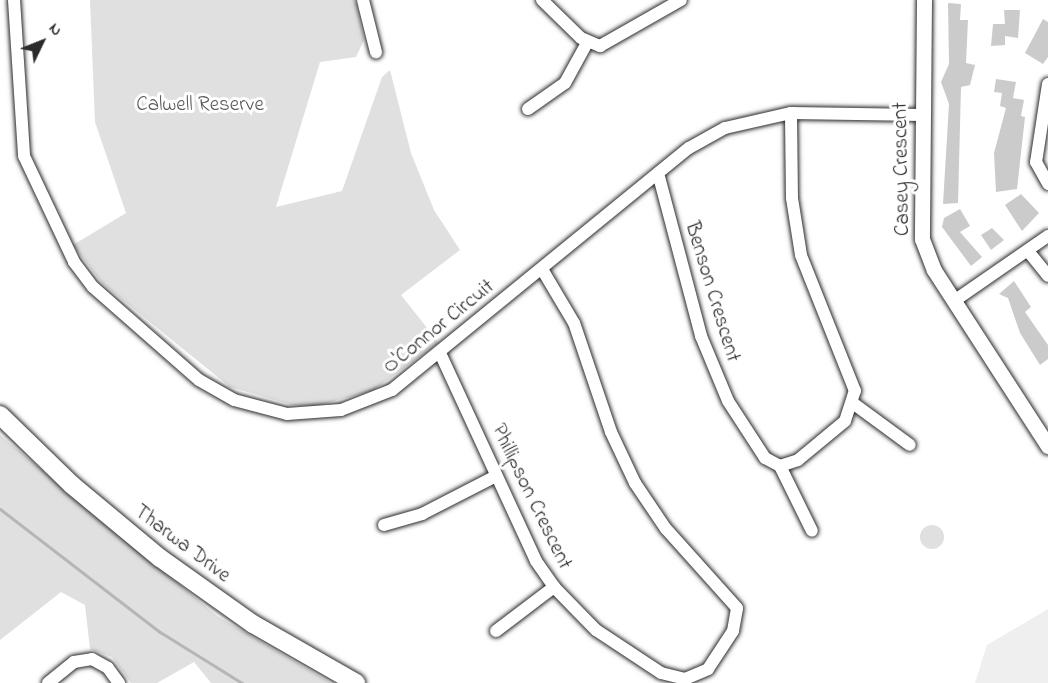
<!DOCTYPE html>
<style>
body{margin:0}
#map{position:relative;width:1048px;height:683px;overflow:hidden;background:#fff;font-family:"Indie Flower",sans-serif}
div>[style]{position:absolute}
.built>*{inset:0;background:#efefef}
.green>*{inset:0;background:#e0e0e0}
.round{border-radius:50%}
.stream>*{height:3px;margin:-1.5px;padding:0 1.5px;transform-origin:1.5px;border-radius:1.5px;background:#b6b6b6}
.building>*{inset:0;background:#cbcbcb}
.roads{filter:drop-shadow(0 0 2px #2b2b2b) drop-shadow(0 0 2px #2b2b2b)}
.minor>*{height:12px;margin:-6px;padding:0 6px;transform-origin:6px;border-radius:6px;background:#fff}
.tertiary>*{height:15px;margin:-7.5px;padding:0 7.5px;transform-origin:7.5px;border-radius:7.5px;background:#fff}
.primary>*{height:18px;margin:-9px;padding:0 9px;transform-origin:9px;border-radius:9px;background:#fff}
span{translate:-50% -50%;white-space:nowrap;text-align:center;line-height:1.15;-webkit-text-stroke:6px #fff;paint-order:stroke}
.park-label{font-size:21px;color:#585858}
.street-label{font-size:21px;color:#2b2b2b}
.north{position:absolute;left:12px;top:12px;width:60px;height:60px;-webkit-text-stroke:4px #fff;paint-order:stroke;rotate:47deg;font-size:16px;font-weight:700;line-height:24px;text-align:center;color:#2b2b2b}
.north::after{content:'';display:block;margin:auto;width:21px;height:27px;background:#2b2b2b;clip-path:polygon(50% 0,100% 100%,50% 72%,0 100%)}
</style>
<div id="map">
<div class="built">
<i style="clip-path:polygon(1048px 609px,1048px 683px,975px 683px,987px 645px)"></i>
</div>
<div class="green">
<i style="clip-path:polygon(90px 0,355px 0,364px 40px,356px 57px,320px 62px,276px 207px,342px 191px,382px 77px,390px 70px,411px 153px,434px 210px,460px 250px,401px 295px,439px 343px,372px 391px,315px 406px,292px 405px,230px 387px,102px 283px,73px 245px,126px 213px,95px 122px)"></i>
<i style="clip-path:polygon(0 435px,217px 616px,331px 683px,211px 683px,194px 662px,157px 683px,131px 683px,112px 657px,90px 649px,85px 605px,61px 592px,0 640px)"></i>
<i class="round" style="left:920px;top:525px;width:24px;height:24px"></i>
</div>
<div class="stream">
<i style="left:0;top:509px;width:202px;rotate:37.6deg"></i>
<i style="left:160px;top:632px;width:97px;rotate:31.9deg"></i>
</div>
<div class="building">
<i style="clip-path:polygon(948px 3px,961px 4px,960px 20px,968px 20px,966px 63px,975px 65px,970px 85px,961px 87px,958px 203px,943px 204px,949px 104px,941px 82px,949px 64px)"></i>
<i style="clip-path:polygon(1004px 10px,1020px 10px,1018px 38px,1005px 36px,1005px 45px,991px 46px,993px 24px,1005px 24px)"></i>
<i style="clip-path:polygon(1043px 19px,1048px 22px,1048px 57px,1043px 64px,1025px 53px)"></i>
<i style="clip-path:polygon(996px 79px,1016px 82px,1013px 98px,1024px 100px,1021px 116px,1025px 117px,1017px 189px,996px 192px,994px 153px,1006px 108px,1000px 106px,1002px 93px,994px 92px)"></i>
<i style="clip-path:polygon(1021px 194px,1039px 213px,1022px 231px,1005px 205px)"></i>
<i style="clip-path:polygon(960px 209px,970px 226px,960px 232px,982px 257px,971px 266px,942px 227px,944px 218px)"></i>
<i style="clip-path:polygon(992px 228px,1004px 240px,991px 250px,981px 235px)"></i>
<i style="clip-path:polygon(1014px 281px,1031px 307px,1025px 312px,1048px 345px,1048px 359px,1040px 365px,1020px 333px,1008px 298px,999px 294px)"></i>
</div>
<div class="roads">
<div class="minor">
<i style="left:14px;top:0;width:156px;rotate:86.3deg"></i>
<i style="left:24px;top:156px;width:117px;rotate:64.7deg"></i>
<i style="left:74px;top:262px;width:31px;rotate:53deg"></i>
<i style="left:93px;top:287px;width:141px;rotate:41.3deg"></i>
<i style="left:199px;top:380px;width:40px;rotate:29.7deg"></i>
<i style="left:234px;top:400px;width:55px;rotate:14.8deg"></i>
<i style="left:287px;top:414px;width:54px;rotate:-4.2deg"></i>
<i style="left:341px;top:410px;width:55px;rotate:-21.4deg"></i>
<i style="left:392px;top:390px;width:383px;rotate:-39.2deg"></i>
<i style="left:689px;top:148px;width:41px;rotate:-29.1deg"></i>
<i style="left:725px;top:128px;width:68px;rotate:-12.8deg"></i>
<i style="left:791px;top:113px;width:131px;rotate:0.9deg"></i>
<i style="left:363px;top:0;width:54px;rotate:76deg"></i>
<i style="left:542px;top:0;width:54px;rotate:44.3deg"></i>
<i style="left:581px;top:38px;width:21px;rotate:23deg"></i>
<i style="left:600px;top:46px;width:93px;rotate:-29.6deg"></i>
<i style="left:1048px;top:84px;width:79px;rotate:98.7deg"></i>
<i style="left:1036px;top:162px;width:25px;rotate:61deg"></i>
<i style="left:528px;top:109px;width:45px;rotate:-35.1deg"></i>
<i style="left:565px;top:83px;width:46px;rotate:-61.2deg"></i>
<i style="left:658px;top:173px;width:169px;rotate:75.2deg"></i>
<i style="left:701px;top:336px;width:70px;rotate:67.4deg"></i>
<i style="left:728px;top:401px;width:68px;rotate:57deg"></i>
<i style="left:765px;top:458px;width:17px;rotate:28deg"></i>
<i style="left:780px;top:466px;width:19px;rotate:-18deg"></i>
<i style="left:798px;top:460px;width:61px;rotate:-39.7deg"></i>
<i style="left:845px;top:421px;width:32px;rotate:-72deg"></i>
<i style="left:855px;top:391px;width:146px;rotate:-111.7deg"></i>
<i style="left:801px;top:255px;width:58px;rotate:-99deg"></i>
<i style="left:792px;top:198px;width:85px;rotate:-90.7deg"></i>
<i style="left:1028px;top:251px;width:32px;rotate:51deg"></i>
<i style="left:954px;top:301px;width:114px;rotate:-34.7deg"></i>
<i style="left:440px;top:353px;width:229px;rotate:65.2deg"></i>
<i style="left:536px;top:561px;width:32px;rotate:55deg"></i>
<i style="left:554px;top:587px;width:60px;rotate:45.7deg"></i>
<i style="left:596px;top:630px;width:78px;rotate:33.5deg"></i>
<i style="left:661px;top:673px;width:25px;rotate:14deg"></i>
<i style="left:685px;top:679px;width:25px;rotate:-23deg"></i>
<i style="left:708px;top:669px;width:45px;rotate:-56.7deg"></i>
<i style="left:733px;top:631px;width:23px;rotate:-80deg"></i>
<i style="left:737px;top:608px;width:106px;rotate:-131.9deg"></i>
<i style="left:666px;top:529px;width:55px;rotate:-124deg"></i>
<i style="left:635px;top:483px;width:56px;rotate:-115.2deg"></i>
<i style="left:611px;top:432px;width:115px;rotate:-108.7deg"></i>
<i style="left:574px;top:323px;width:63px;rotate:-120.7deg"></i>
<i style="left:854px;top:404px;width:69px;rotate:36.2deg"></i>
<i style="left:780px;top:466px;width:72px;rotate:63.8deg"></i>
<i style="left:384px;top:525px;width:40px;rotate:-16deg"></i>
<i style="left:422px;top:514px;width:83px;rotate:-27.2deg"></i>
<i style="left:496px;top:631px;width:73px;rotate:-37.2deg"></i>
<i style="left:48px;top:683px;width:33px;rotate:-39deg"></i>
<i style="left:74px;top:662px;width:18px;rotate:-9deg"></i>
<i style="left:92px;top:659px;width:18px;rotate:29deg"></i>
<i style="left:108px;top:668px;width:19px;rotate:54deg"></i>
</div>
<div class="tertiary">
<i style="left:924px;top:0;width:239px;rotate:90.5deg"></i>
<i style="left:922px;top:239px;width:33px;rotate:69deg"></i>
<i style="left:934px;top:270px;width:210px;rotate:57.1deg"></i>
</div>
<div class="primary">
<i style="left:0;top:415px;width:100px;rotate:44.2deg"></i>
<i style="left:72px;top:485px;width:114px;rotate:39.7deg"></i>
<i style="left:160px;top:558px;width:114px;rotate:35.4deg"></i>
<i style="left:253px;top:624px;width:119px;rotate:29.8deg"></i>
</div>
</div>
<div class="park-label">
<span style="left:200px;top:105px">Calwell Reserve</span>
</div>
<div class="street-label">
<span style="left:902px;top:169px;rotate:-91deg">Casey Crescent</span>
<span style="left:712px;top:292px;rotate:73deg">Benson Crescent</span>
<span style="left:439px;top:327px;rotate:-39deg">O'Connor Circuit</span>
<span style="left:531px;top:497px;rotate:64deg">Phillipson Crescent</span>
<span style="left:182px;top:544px;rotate:37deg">Tharwa Drive</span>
</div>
<div class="north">N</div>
</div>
